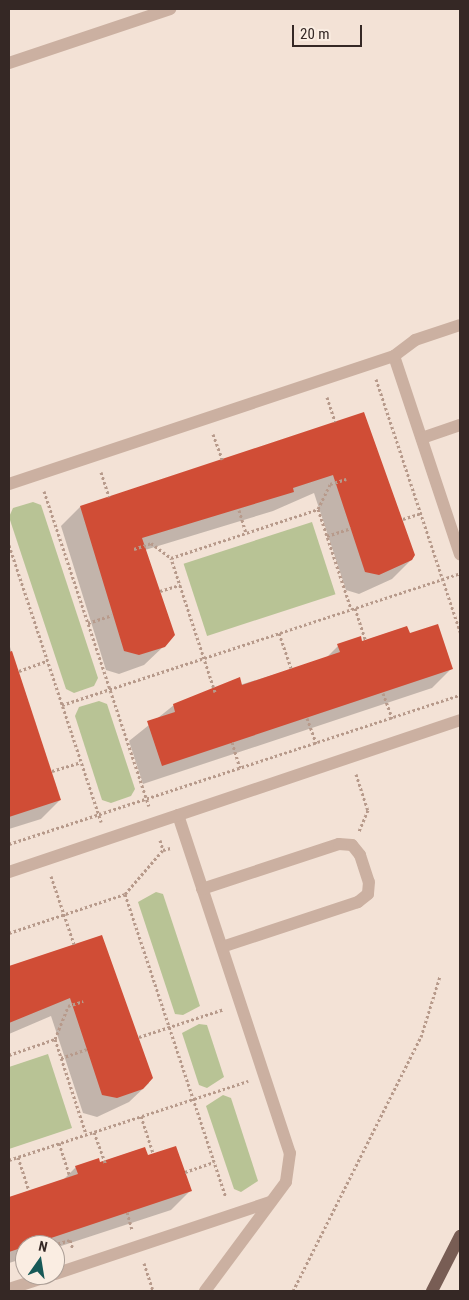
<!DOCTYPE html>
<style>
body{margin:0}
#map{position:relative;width:469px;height:1300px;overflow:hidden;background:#f3e2d6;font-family:"Roboto Condensed",sans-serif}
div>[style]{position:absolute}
.green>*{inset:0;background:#b8c395;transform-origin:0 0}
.shadow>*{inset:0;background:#0003}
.building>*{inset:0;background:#d04d36}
.path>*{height:3px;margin-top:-1.5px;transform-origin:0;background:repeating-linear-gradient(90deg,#b79a8b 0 2.5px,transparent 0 5px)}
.minor>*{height:12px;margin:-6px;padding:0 6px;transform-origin:6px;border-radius:6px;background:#cbb0a1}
.major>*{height:12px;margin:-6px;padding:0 6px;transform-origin:6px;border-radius:6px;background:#785d54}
span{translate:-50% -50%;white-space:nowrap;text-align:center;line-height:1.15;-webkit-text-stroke:4.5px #faede2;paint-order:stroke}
.frame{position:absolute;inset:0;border:10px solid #352825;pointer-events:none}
.north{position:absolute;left:15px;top:1235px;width:50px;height:50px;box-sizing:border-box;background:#faede2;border:1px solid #ab9e96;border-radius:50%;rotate:13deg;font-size:14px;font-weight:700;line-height:20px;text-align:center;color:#352825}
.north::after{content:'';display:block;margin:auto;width:18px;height:22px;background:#175957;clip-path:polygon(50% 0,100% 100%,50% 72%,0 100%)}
.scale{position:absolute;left:292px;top:25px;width:70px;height:22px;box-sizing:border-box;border:2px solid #352825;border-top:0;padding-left:6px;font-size:15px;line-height:18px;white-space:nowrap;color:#352825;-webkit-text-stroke:4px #faede2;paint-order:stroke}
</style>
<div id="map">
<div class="green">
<i style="clip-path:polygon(33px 502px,41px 505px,98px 678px,94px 686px,74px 693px,66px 689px,9px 517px,13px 508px)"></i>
<i style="left:312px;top:522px;width:76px;height:135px;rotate:72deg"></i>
<i style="clip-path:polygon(99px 701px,107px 704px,135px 789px,131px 796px,111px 803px,102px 800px,75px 716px,79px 707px)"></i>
<i style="clip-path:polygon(156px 892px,163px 894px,200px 1006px,183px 1015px,175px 1014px,138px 902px)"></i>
<i style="clip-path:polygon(199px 1024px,207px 1025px,224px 1077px,207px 1088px,199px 1085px,182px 1033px)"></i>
<i style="clip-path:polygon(48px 1054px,72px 1128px,9px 1149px,9px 1067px)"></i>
<i style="clip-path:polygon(223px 1095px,231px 1098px,258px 1181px,241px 1192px,234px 1189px,206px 1106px)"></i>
</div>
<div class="shadow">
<i style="clip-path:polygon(363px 414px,411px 560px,392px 579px,359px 594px,346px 590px,314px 493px,273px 511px,145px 550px,164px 646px,144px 665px,119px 674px,106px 670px,61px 526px,80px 507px)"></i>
<i style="clip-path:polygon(409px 635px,451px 669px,432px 688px,143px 784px,129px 741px,174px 705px,325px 659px,338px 646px)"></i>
<i style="clip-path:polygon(9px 644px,60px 800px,41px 819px,9px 829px)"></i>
<i style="clip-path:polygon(101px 937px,149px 1083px,129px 1102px,97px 1117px,83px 1113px,51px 1016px,9px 1034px,9px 967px)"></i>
<i style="clip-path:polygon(147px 1157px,190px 1191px,171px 1210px,55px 1248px,25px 1245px,25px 1258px,9px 1263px,9px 1198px,63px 1180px,76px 1167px)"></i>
</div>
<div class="building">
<i style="clip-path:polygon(364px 412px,415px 555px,412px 560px,379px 575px,365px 572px,333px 475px,293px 488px,294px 492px,142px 538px,175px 635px,165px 647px,139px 655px,124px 651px,80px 506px)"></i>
<i style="clip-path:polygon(438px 624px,453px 669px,162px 766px,147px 721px,175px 712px,173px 704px,240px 677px,242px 685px,340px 652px,337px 644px,361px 636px,362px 641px,407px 626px,410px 633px)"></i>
<i style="clip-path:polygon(12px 651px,61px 800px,9px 817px,9px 652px)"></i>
<i style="clip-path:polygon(102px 935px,153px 1078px,143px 1089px,117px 1098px,102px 1095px,70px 998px,9px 1023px,9px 966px)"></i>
<i style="clip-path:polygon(176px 1146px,192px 1191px,9px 1252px,9px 1197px,78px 1174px,75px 1166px,99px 1158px,100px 1162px,145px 1147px,148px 1155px)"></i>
</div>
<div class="path">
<i style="left:376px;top:379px;width:267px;rotate:71.6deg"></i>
<i style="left:327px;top:397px;width:26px;rotate:72deg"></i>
<i style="left:213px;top:434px;width:27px;rotate:70deg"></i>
<i style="left:101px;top:472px;width:26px;rotate:72deg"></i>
<i style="left:44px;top:491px;width:332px;rotate:71.6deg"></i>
<i style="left:318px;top:509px;width:28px;rotate:-64deg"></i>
<i style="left:330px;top:484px;width:17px;rotate:-17deg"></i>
<i style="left:239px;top:510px;width:24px;rotate:73deg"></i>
<i style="left:403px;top:519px;width:19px;rotate:-18deg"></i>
<i style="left:327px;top:536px;width:25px;rotate:-18deg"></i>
<i style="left:9px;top:545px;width:292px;rotate:71.6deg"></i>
<i style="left:134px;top:549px;width:18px;rotate:-19deg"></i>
<i style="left:151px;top:543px;width:25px;rotate:37deg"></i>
<i style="left:160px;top:591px;width:21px;rotate:-17deg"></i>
<i style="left:355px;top:608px;width:35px;rotate:72deg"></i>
<i style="left:88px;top:623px;width:25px;rotate:-18deg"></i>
<i style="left:279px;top:633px;width:37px;rotate:71deg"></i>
<i style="left:19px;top:671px;width:30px;rotate:-20deg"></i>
<i style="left:215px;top:692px;width:141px;rotate:-108.2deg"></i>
<i style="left:171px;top:558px;width:155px;rotate:-18.4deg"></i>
<i style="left:318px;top:509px;width:105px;rotate:71.7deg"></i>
<i style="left:383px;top:693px;width:27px;rotate:70deg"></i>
<i style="left:62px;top:705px;width:419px;rotate:-18.3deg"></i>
<i style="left:307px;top:718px;width:27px;rotate:70deg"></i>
<i style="left:232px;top:742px;width:27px;rotate:73deg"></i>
<i style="left:52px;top:771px;width:30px;rotate:-17deg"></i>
<i style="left:356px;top:774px;width:38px;rotate:72deg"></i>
<i style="left:368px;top:810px;width:23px;rotate:113deg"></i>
<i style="left:160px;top:840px;width:10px;rotate:73deg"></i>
<i style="left:9px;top:844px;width:475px;rotate:-18.3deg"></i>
<i style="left:51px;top:876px;width:72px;rotate:71.3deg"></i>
<i style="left:125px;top:894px;width:319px;rotate:71.6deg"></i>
<i style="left:9px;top:933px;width:122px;rotate:-18.6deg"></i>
<i style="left:125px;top:894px;width:58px;rotate:-49.2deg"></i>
<i style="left:163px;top:850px;width:8px;rotate:-14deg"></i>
<i style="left:139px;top:1037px;width:89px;rotate:-18.2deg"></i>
<i style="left:55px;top:1039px;width:35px;rotate:-68deg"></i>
<i style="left:68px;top:1006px;width:16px;rotate:-18deg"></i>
<i style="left:9px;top:1055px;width:49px;rotate:-19.2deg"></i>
<i style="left:55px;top:1039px;width:100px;rotate:71.9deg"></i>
<i style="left:61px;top:1058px;width:28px;rotate:-19deg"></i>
<i style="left:141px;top:1116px;width:39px;rotate:72deg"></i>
<i style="left:94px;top:1132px;width:33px;rotate:70deg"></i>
<i style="left:59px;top:1143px;width:35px;rotate:72deg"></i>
<i style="left:18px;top:1157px;width:35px;rotate:72deg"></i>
<i style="left:9px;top:1160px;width:252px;rotate:-18.3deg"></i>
<i style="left:185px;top:1172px;width:31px;rotate:-19deg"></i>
<i style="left:127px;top:1212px;width:18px;rotate:74deg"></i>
<i style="left:46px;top:1239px;width:6px;rotate:72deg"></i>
<i style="left:53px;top:1245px;width:18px;rotate:-16deg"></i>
<i style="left:70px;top:1240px;width:9px;rotate:72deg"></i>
<i style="left:144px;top:1263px;width:29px;rotate:72deg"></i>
<i style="left:293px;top:1291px;width:284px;rotate:-63.3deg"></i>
<i style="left:421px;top:1037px;width:64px;rotate:-72.7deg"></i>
</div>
<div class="minor">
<i style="left:9px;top:63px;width:170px;rotate:-18.5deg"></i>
<i style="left:394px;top:356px;width:209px;rotate:71.6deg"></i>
<i style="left:422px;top:438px;width:40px;rotate:-18.9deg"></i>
<i style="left:9px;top:484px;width:406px;rotate:-18.4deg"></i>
<i style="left:394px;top:356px;width:26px;rotate:-37deg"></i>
<i style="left:415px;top:340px;width:47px;rotate:-18.4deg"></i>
<i style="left:178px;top:815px;width:356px;rotate:71.7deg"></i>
<i style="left:290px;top:1153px;width:29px;rotate:98deg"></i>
<i style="left:286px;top:1182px;width:136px;rotate:126.6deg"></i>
<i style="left:9px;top:872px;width:476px;rotate:-18.6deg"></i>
<i style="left:202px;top:889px;width:144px;rotate:-18.2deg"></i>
<i style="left:339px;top:844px;width:13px;rotate:4deg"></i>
<i style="left:352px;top:845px;width:13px;rotate:51deg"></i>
<i style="left:360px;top:855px;width:28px;rotate:72deg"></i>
<i style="left:369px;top:882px;width:12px;rotate:95deg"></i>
<i style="left:368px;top:894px;width:13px;rotate:141deg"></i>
<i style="left:358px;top:902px;width:143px;rotate:161.7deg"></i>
<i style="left:55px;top:1274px;width:227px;rotate:-18.5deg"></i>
<i style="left:9px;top:1289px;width:45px;rotate:-18deg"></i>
</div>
<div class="major">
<i style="left:432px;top:1291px;width:62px;rotate:-63deg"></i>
</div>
<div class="frame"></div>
<div class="north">N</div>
<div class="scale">20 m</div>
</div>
